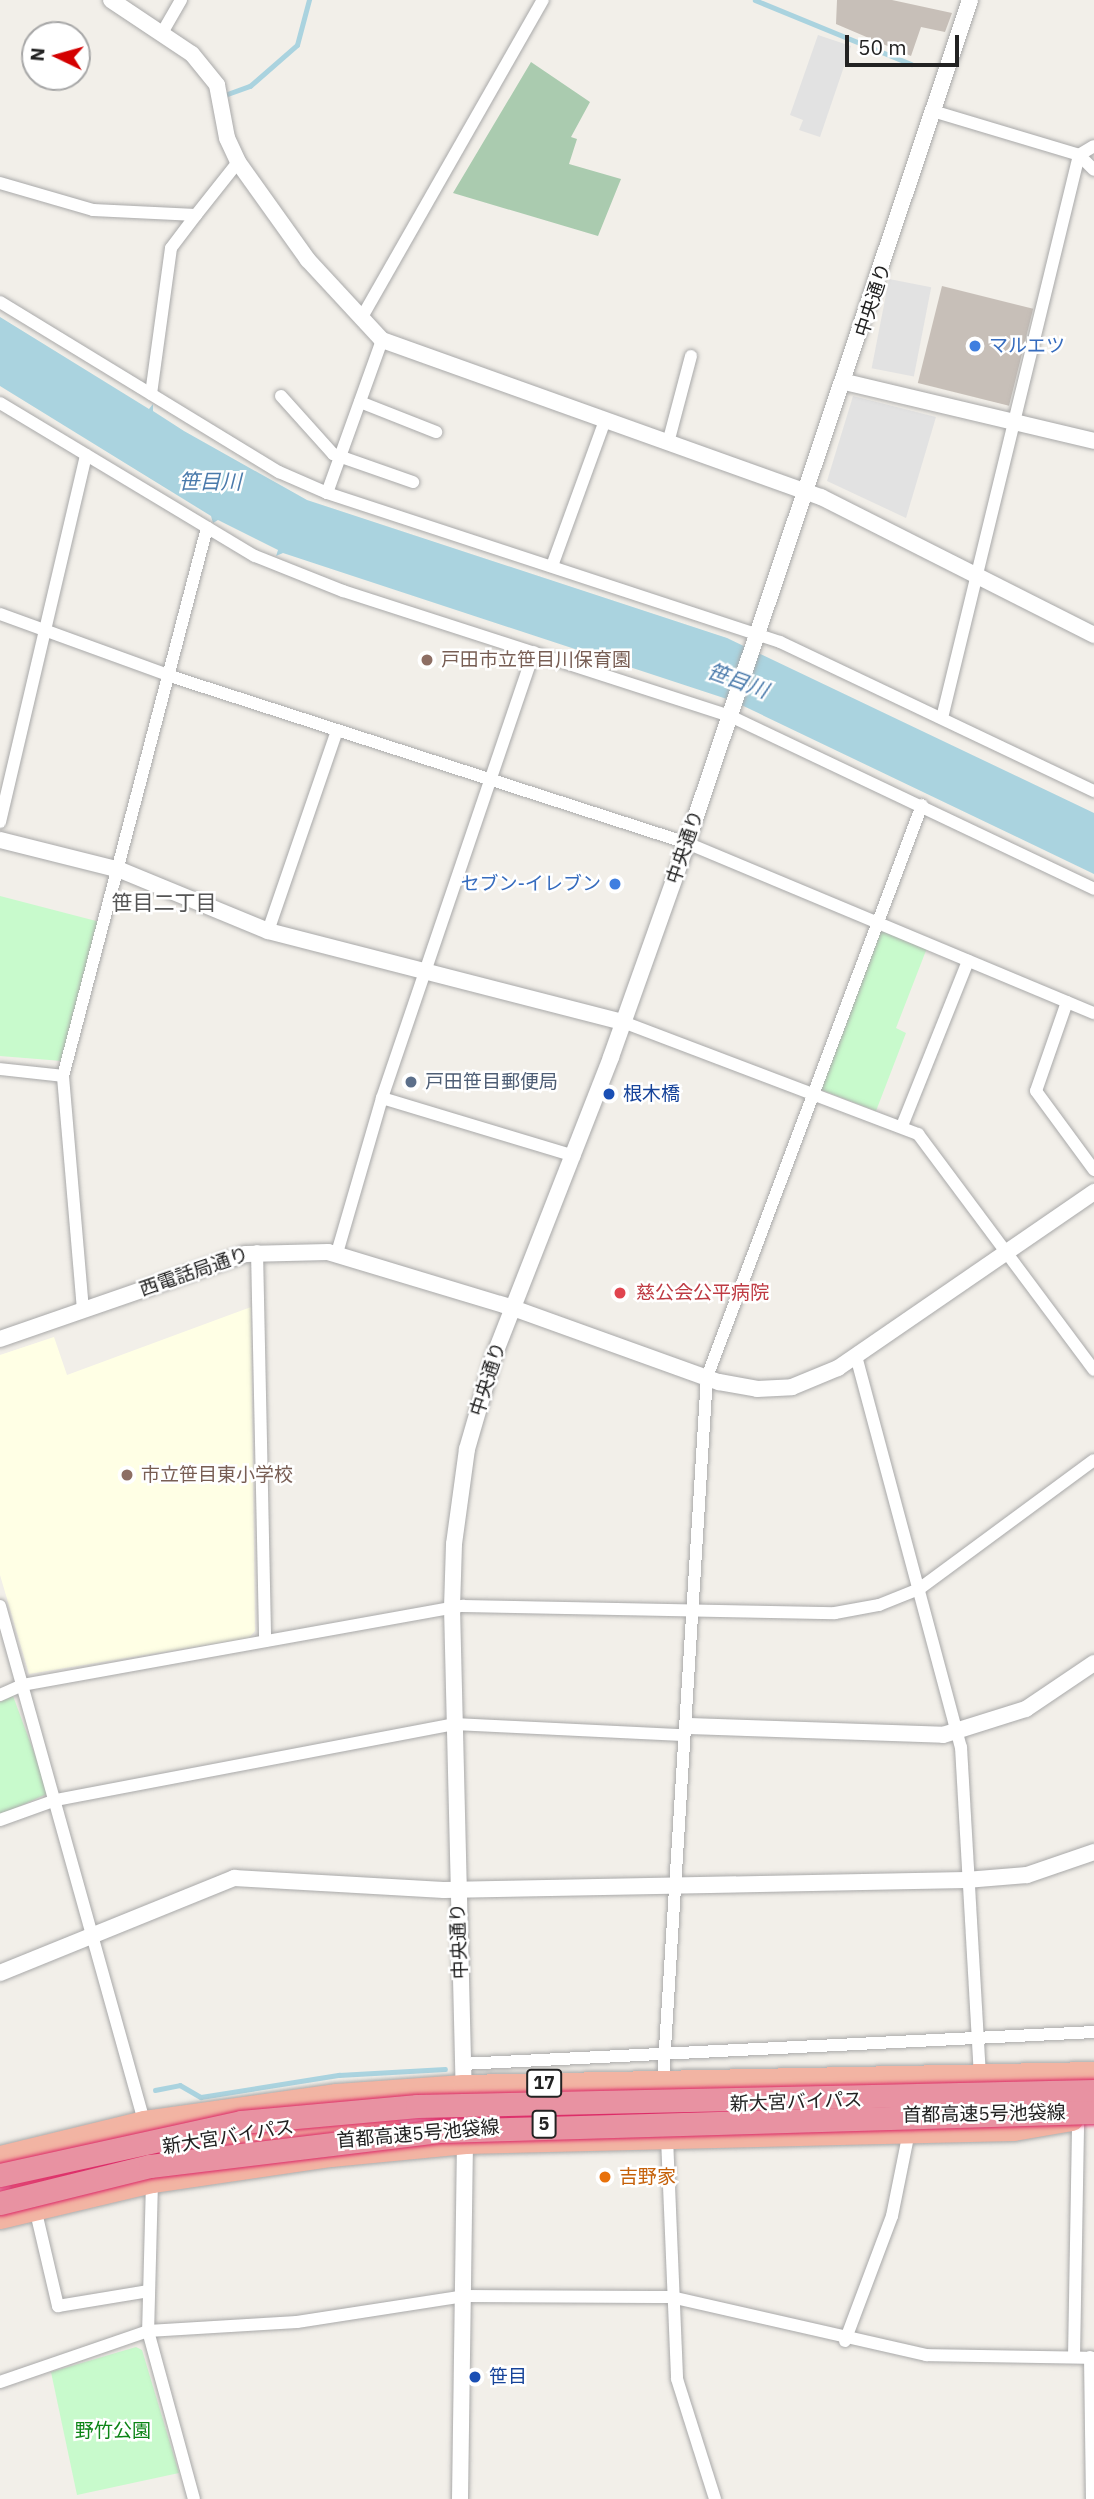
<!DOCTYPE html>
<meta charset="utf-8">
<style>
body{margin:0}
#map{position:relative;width:1094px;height:2499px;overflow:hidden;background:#f2efe9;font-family:"IBM Plex Sans","Noto Sans JP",sans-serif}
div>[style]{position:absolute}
.education>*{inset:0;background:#ffffe5}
.cemetery>*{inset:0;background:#aacbaf}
.park>*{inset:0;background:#c8facc}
.parking>*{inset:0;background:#e2e2e2;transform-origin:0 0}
.water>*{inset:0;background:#aad3df}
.stream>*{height:4.5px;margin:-2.25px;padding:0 2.25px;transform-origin:2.25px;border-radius:2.25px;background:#aad3df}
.building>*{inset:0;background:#c7bfb8;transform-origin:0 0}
.roads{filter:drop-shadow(0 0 2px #a9a9a9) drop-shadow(0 0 2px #a9a9a9)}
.minor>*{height:12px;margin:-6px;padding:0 6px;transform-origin:6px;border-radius:6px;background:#fff}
.tertiary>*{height:16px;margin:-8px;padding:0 8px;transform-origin:8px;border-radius:8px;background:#fff}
.trunk>*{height:21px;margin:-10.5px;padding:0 10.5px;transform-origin:10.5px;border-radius:10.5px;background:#f2b4a3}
.bridges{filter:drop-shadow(0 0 2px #dc2a67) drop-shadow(0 0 2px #dc2a67)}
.motorway-bridge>*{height:23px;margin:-11.5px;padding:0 11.5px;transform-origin:11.5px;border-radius:11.5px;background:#e892a2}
.dots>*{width:19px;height:19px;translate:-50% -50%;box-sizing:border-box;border:4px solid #fff;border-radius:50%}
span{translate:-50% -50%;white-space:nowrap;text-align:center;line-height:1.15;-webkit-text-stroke:5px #fff;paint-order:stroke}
.shield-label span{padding:2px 5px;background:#fff;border:2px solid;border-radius:5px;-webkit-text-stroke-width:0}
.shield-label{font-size:18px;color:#222;font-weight:700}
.street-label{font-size:19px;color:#222}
.shop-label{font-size:19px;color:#366cbe}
.left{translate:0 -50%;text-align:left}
.right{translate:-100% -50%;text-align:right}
.education-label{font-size:19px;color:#785e54}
.service-label{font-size:19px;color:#4e5e75}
.transit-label{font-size:19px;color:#164399}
.health-label{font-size:19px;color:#be3a42}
.food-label{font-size:19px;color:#c56008}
.park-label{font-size:19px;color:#0c8416}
.water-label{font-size:21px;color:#4a7aab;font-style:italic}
.neighbourhood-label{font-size:21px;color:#555}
.north{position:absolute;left:21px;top:21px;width:70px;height:70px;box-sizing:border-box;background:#fff;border:2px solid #a7a7a7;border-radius:50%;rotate:275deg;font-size:19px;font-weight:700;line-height:28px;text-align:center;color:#222}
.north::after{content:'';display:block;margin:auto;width:24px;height:32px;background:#d40000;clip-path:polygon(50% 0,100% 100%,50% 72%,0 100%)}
.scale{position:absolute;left:845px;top:35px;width:114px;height:32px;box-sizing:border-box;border:4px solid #222;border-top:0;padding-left:9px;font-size:21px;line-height:24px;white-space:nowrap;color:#222;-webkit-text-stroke:5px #fff;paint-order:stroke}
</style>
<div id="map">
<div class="education">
<i style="clip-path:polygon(251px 1307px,255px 1631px,249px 1638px,29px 1674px,0 1575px,0 1355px,54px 1337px,67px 1375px)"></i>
</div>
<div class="cemetery">
<i style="clip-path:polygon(531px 62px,590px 102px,571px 137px,577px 139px,569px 164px,621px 179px,598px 236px,453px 193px)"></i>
</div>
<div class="park">
<i style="clip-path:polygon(0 896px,100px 922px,62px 1061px,0 1056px)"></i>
<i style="clip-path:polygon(881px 930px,927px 948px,896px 1028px,906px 1033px,876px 1111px,819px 1089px)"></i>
<i style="clip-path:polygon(13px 1696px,49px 1793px,0 1815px,0 1702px)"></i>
<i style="clip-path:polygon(136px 2347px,142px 2350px,179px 2473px,77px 2495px,51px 2372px)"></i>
</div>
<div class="parking">
<i style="clip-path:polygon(818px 35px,851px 46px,820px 137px,799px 130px,803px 120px,790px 115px)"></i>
<i style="left:889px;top:279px;width:43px;height:91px;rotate:11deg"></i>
<i style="clip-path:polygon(853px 396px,936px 417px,906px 518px,827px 481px)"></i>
</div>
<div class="water">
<i style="clip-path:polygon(0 317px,149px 409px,153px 404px,153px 411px,184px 431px,307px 500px,727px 638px,1094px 813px,1094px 874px,733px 701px,283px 553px,276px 556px,278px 550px,218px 520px,213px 523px,211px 516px,0 386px)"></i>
</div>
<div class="stream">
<i style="left:755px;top:0;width:169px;rotate:22.3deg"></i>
<i style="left:222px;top:96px;width:30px;rotate:-20deg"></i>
<i style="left:250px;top:86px;width:62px;rotate:-41.1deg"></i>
<i style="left:297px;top:45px;width:47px;rotate:-75.1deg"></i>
<i style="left:155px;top:2090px;width:25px;rotate:-11deg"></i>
<i style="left:180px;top:2085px;width:24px;rotate:30deg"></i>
<i style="left:201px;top:2097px;width:140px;rotate:-9.1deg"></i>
<i style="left:339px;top:2075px;width:106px;rotate:-3.2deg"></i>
</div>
<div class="building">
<i style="clip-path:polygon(837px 0,892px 0,952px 13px,945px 32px,921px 27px,911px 56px,836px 24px)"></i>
<i style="left:942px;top:286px;width:94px;height:100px;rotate:14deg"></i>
</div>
<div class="roads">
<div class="minor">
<i style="left:162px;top:33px;width:38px;rotate:-60deg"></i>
<i style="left:936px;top:112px;width:149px;rotate:16.7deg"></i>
<i style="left:1079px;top:155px;width:21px;rotate:45deg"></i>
<i style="left:0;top:183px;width:97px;rotate:16.2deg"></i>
<i style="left:93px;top:210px;width:103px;rotate:2.8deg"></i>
<i style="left:196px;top:215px;width:68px;rotate:-51.6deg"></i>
<i style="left:0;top:302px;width:327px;rotate:31.4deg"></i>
<i style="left:279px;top:472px;width:52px;rotate:23.6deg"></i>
<i style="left:327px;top:493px;width:477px;rotate:18.2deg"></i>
<i style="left:780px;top:642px;width:348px;rotate:25.4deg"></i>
<i style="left:362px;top:317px;width:365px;rotate:-60.3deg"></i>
<i style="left:151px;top:394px;width:147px;rotate:-82.2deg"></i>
<i style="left:171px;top:248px;width:41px;rotate:-52.9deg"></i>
<i style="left:281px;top:396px;width:78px;rotate:48.1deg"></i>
<i style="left:333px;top:454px;width:85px;rotate:19.3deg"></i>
<i style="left:360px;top:402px;width:82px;rotate:21.5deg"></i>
<i style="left:0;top:403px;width:297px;rotate:31deg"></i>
<i style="left:255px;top:556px;width:95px;rotate:21.7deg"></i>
<i style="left:343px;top:591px;width:407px;rotate:17.9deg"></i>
<i style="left:730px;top:716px;width:403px;rotate:25.4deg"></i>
<i style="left:668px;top:443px;width:90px;rotate:-75.2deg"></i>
<i style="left:327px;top:493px;width:163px;rotate:-70.2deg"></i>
<i style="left:552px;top:566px;width:155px;rotate:-70deg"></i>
<i style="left:0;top:614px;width:184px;rotate:20deg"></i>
<i style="left:173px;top:677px;width:540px;rotate:17.9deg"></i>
<i style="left:687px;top:843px;width:441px;rotate:22.7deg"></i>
<i style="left:942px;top:718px;width:579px;rotate:-76.32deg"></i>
<i style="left:1079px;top:155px;width:17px;rotate:-31deg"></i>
<i style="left:0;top:822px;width:377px;rotate:-76.8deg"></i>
<i style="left:268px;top:931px;width:212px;rotate:-71deg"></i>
<i style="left:1067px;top:1002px;width:94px;rotate:109.2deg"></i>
<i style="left:1036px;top:1091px;width:98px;rotate:53.7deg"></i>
<i style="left:623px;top:1022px;width:316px;rotate:20.8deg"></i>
<i style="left:918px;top:1134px;width:294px;rotate:53.3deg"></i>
<i style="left:0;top:1069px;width:63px;rotate:6.3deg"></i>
<i style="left:382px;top:1098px;width:201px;rotate:16.8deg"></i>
<i style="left:902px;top:1126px;width:178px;rotate:-68.2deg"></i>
<i style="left:257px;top:1251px;width:390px;rotate:88.8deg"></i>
<i style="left:337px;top:1253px;width:161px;rotate:-73.8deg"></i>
<i style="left:382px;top:1098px;width:471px;rotate:-71.2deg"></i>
<i style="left:83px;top:1310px;width:235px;rotate:-94.9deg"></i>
<i style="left:63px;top:1076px;width:567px;rotate:-75.28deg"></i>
<i style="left:856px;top:1356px;width:405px;rotate:75deg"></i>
<i style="left:961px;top:1747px;width:327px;rotate:86.7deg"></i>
<i style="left:0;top:1606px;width:535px;rotate:74.38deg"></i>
<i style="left:0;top:1695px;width:24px;rotate:-24deg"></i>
<i style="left:22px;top:1685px;width:448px;rotate:-10.2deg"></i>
<i style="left:463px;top:1606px;width:372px;rotate:1.1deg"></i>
<i style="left:835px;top:1613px;width:45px;rotate:-10.3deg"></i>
<i style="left:879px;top:1605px;width:43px;rotate:-21.8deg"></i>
<i style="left:919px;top:1589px;width:217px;rotate:-36.4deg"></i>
<i style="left:0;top:1820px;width:59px;rotate:-19.7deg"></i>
<i style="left:56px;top:1800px;width:406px;rotate:-10.8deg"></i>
<i style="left:455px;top:1724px;width:227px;rotate:2.8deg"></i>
<i style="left:462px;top:2064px;width:633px;rotate:-2.9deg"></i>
<i style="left:663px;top:2080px;width:704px;rotate:-86.42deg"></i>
<i style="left:707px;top:1377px;width:611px;rotate:-69.4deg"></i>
<i style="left:667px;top:2138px;width:241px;rotate:87.6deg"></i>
<i style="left:677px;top:2379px;width:126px;rotate:72.4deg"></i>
<i style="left:152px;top:2182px;width:149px;rotate:91.5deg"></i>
<i style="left:148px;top:2331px;width:174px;rotate:74.7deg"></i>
<i style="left:35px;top:2208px;width:101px;rotate:76.8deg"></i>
<i style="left:58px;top:2306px;width:92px;rotate:-9.4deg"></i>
<i style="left:845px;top:2341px;width:134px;rotate:-69.4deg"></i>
<i style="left:892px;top:2216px;width:86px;rotate:-78.6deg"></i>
<i style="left:1074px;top:2357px;width:238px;rotate:-89deg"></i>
<i style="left:1090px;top:2357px;width:142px;rotate:89.2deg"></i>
<i style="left:0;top:2382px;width:157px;rotate:-19deg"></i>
<i style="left:148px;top:2331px;width:149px;rotate:-3.5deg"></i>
<i style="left:297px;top:2322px;width:169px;rotate:-8.8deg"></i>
<i style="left:464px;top:2296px;width:207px;rotate:0.3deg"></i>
<i style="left:671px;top:2297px;width:262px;rotate:12.8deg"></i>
<i style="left:926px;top:2355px;width:168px;rotate:1deg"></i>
</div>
<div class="tertiary">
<i style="left:111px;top:0;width:97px;rotate:33.7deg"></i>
<i style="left:192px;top:54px;width:40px;rotate:51deg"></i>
<i style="left:217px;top:85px;width:54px;rotate:79.3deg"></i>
<i style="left:227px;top:138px;width:26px;rotate:65deg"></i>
<i style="left:238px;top:162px;width:120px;rotate:54.5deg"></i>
<i style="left:308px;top:260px;width:109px;rotate:47.2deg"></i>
<i style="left:382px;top:340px;width:466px;rotate:19.7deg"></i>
<i style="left:821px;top:497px;width:306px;rotate:26.8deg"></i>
<i style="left:845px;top:382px;width:256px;rotate:13.3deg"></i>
<i style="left:0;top:840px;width:124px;rotate:14deg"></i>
<i style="left:120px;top:870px;width:160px;rotate:22.4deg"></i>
<i style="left:268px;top:931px;width:366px;rotate:14.4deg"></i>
<i style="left:0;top:1339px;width:260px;rotate:-19.1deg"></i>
<i style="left:246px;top:1254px;width:82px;rotate:-1.4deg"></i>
<i style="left:328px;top:1252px;width:193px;rotate:16.8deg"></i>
<i style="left:513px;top:1308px;width:219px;rotate:19.8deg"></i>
<i style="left:719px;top:1382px;width:39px;rotate:10deg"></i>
<i style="left:757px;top:1389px;width:35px;rotate:-3deg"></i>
<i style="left:792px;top:1387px;width:50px;rotate:-22.4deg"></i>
<i style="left:838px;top:1368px;width:311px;rotate:-34.5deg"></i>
<i style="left:689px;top:1726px;width:254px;rotate:2deg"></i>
<i style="left:943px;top:1735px;width:87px;rotate:-17.4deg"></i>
<i style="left:1026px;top:1709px;width:82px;rotate:-34.1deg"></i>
<i style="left:0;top:1973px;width:253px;rotate:-22.1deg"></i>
<i style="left:234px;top:1878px;width:210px;rotate:3.3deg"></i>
<i style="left:444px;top:1890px;width:522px;rotate:-1.1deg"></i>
<i style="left:966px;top:1880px;width:61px;rotate:-4.7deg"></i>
<i style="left:1027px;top:1875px;width:71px;rotate:-18.9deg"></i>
<i style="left:460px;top:2499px;width:356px;rotate:-89.2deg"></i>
<i style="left:465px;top:2143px;width:535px;rotate:-91.39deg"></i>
<i style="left:452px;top:1608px;width:64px;rotate:-88.2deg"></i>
<i style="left:454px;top:1544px;width:96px;rotate:-82.2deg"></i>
<i style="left:467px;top:1449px;width:97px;rotate:-73.8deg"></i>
<i style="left:494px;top:1356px;width:321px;rotate:-68.6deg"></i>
<i style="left:611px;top:1057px;width:227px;rotate:-70.4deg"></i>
<i style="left:687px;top:843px;width:889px;rotate:-71.44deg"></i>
</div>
<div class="trunk">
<i style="left:540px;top:2116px;width:75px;rotate:-0.8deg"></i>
<i style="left:285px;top:2138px;width:105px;rotate:-6deg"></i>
<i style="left:196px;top:2142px;width:104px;rotate:-8.3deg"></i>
<i style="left:0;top:2156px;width:148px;rotate:-13.7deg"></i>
<i style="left:144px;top:2121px;width:194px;rotate:-8deg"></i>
<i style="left:336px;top:2094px;width:127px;rotate:-4.1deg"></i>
<i style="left:463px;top:2085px;width:631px;rotate:-1.18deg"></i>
<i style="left:22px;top:2186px;width:51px;rotate:-14.9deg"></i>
<i style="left:0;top:2218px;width:156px;rotate:-13.3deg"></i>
<i style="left:152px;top:2182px;width:181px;rotate:-8.3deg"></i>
<i style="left:331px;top:2156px;width:135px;rotate:-5.5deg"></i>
<i style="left:465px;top:2143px;width:549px;rotate:-1.36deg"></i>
<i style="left:1014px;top:2130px;width:59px;rotate:-9.8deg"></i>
</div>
</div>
<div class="bridges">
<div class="motorway-bridge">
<i style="left:0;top:2175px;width:247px;rotate:-12.4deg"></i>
<i style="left:241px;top:2122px;width:177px;rotate:-5.2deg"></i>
<i style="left:417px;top:2106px;width:677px;rotate:-1.27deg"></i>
<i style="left:0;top:2203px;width:154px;rotate:-13.9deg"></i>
<i style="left:150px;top:2166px;width:293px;rotate:-6.9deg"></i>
<i style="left:441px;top:2131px;width:653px;rotate:-1.67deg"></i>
</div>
</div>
<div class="dots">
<i style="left:975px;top:346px;background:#3f7fe0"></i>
<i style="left:427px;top:660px;background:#8d6e63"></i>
<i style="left:615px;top:884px;background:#3f7fe0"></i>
<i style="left:411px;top:1082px;background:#5c6f8a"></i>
<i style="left:609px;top:1094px;background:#1a4fb4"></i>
<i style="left:620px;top:1293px;background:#e0444e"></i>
<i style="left:127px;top:1475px;background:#8d6e63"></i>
<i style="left:605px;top:2177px;background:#e8710a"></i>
<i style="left:475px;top:2377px;background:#1a4fb4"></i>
</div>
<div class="shield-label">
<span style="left:544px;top:2083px">17</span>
<span style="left:544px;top:2124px">5</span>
</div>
<div class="street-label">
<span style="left:873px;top:300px;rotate:-72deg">中央通り</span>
<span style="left:685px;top:847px;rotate:-71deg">中央通り</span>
<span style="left:194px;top:1272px;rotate:-19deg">西電話局通り</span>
<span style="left:488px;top:1379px;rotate:-72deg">中央通り</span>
<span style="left:459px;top:1941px;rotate:-92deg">中央通り</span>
<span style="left:796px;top:2102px;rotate:-2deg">新大宮バイパス</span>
<span style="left:984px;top:2114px;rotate:-1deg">首都高速5号池袋線</span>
<span style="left:418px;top:2134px;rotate:-5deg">首都高速5号池袋線</span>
<span style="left:228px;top:2137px;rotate:-9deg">新大宮バイパス</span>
</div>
<div class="shop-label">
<span class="left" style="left:989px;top:346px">マルエツ</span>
<span class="right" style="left:601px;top:884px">セブン-イレブン</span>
</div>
<div class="education-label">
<span class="left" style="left:441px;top:660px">戸田市立笹目川保育園</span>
<span class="left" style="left:141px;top:1475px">市立笹目東小学校</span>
</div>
<div class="service-label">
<span class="left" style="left:425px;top:1082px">戸田笹目郵便局</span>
</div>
<div class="transit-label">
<span class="left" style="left:623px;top:1094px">根木橋</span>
<span class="left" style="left:489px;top:2377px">笹目</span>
</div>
<div class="health-label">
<span class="left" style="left:636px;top:1293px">慈公会公平病院</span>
</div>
<div class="food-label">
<span class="left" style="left:619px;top:2177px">吉野家</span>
</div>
<div class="park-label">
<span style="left:113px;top:2431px">野竹公園</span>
</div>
<div class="water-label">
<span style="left:210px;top:481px">笹目川</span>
<span style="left:738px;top:680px;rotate:20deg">笹目川</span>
</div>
<div class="neighbourhood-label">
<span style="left:164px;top:902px">笹目二丁目</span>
</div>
<div class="north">N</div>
<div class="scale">50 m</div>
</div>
